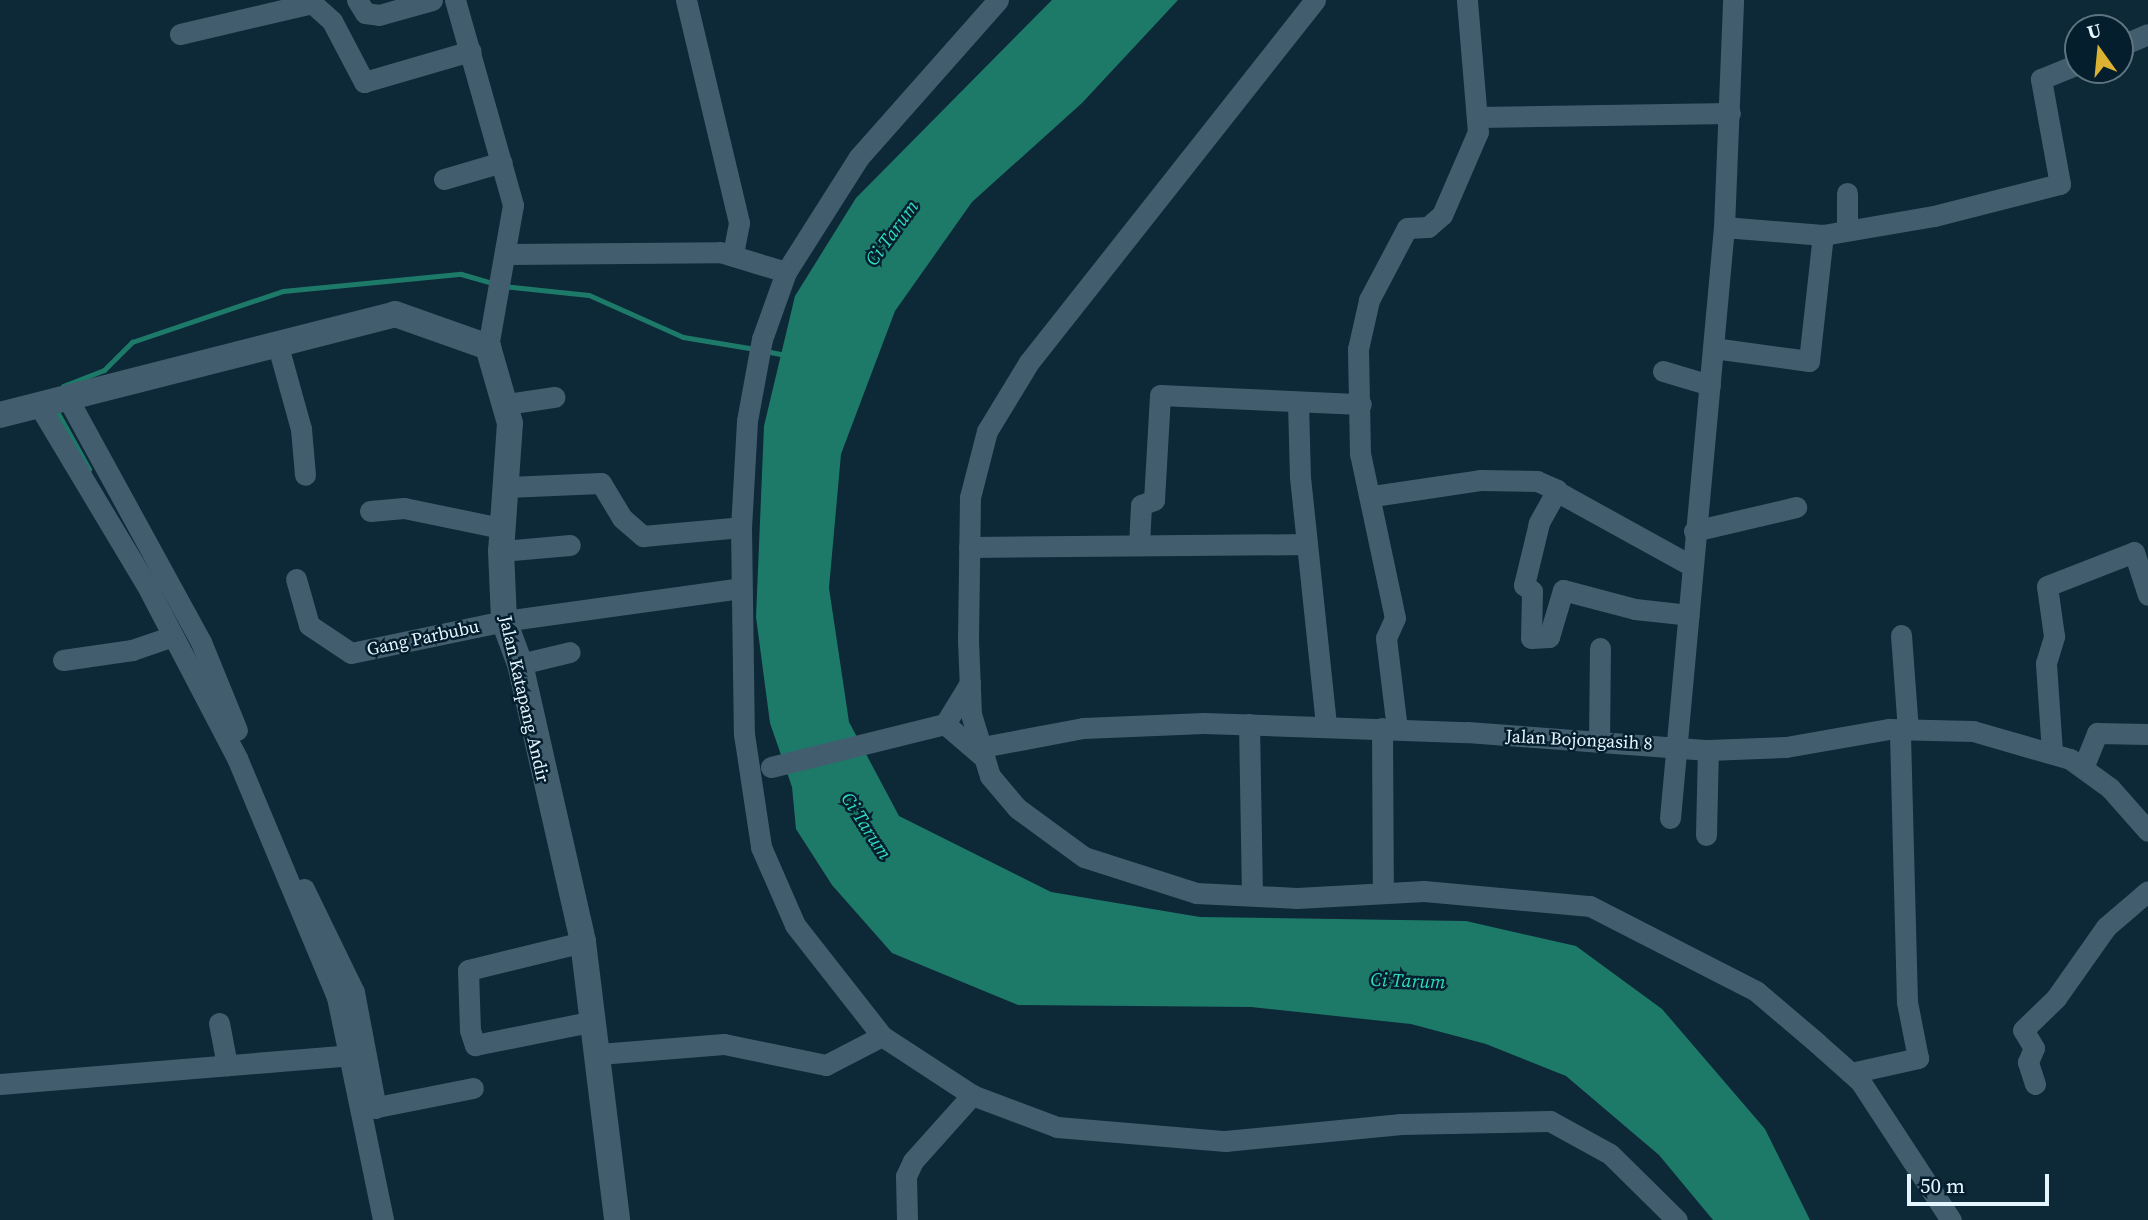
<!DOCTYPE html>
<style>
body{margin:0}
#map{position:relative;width:2148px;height:1220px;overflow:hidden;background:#0d2837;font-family:"Source Serif 4",serif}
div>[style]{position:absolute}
.water>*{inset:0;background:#1d7a69}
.stream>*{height:5px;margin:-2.5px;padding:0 2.5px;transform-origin:2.5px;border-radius:2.5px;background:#1d7a69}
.minor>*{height:21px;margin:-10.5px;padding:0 10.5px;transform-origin:10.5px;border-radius:10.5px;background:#425d6e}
.tertiary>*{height:26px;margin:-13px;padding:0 13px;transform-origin:13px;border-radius:13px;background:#425d6e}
span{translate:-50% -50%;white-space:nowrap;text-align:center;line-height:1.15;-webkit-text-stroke:5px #041e2d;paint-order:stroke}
.street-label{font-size:18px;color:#e5f5ff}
.water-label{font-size:19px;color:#30dcbe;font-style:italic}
.north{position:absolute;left:2064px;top:14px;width:70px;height:70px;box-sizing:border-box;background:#041e2d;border:2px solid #5e7481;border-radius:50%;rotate:345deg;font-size:19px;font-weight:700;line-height:28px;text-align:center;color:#e5f5ff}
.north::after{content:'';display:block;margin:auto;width:24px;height:32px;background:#dcb233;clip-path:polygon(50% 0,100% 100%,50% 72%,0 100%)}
.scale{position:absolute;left:1907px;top:1174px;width:142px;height:32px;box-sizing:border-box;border:4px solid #e5f5ff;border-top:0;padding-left:9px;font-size:21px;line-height:24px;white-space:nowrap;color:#e5f5ff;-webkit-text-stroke:5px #041e2d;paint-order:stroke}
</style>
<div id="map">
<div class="water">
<i style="clip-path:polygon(1052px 0,1178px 0,1082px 103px,972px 202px,895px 311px,841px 454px,829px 588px,849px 722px,899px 816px,1051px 892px,1200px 917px,1466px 921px,1576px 946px,1662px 1009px,1765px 1129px,1810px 1220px,1713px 1220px,1659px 1155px,1566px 1076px,1486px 1044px,1411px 1024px,1251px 1007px,1018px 1005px,892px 953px,832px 885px,796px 829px,792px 787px,770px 723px,756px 617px,764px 426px,795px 296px,856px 198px)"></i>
</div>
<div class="stream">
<i style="left:503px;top:286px;width:86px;rotate:6deg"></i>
<i style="left:589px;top:295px;width:103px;rotate:24.1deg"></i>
<i style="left:683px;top:337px;width:73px;rotate:9.5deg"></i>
<i style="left:765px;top:351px;width:21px;rotate:11deg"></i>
<i style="left:63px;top:386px;width:44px;rotate:-21.3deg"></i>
<i style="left:104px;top:370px;width:40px;rotate:-45deg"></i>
<i style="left:132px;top:342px;width:159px;rotate:-18.7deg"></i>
<i style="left:283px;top:291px;width:179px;rotate:-5.5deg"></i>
<i style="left:461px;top:274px;width:33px;rotate:16deg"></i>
<i style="left:55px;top:408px;width:70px;rotate:60.9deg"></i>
</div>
<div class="minor">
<i style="left:357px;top:0;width:15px;rotate:58deg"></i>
<i style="left:365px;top:13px;width:14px;rotate:8deg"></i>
<i style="left:379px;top:15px;width:55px;rotate:-15.8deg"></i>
<i style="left:455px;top:0;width:213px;rotate:74.2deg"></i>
<i style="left:513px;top:205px;width:144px;rotate:100deg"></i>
<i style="left:686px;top:0;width:229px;rotate:76.6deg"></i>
<i style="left:739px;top:223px;width:33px;rotate:101deg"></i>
<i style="left:998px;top:0;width:210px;rotate:131.5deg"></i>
<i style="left:859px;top:157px;width:136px;rotate:122.4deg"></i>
<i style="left:786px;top:272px;width:71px;rotate:109.7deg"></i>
<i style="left:762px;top:339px;width:83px;rotate:100.4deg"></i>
<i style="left:747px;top:421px;width:106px;rotate:93.2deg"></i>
<i style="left:741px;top:527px;width:207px;rotate:89.2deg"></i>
<i style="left:744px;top:734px;width:114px;rotate:81.4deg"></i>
<i style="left:761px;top:847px;width:85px;rotate:66.4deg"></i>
<i style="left:795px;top:925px;width:141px;rotate:51.9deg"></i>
<i style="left:882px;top:1036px;width:108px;rotate:33.2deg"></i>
<i style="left:972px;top:1095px;width:91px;rotate:20.6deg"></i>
<i style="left:1057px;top:1127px;width:169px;rotate:4.8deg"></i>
<i style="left:1225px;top:1141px;width:177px;rotate:-5.5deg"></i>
<i style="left:1401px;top:1124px;width:149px;rotate:-1.2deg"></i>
<i style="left:1550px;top:1121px;width:68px;rotate:28.8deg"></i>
<i style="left:1610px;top:1154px;width:94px;rotate:44.6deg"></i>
<i style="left:1315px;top:0;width:461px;rotate:128.3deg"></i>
<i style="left:1029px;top:362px;width:81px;rotate:121.3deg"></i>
<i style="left:987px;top:431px;width:68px;rotate:104.4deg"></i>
<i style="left:970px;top:497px;width:143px;rotate:90.8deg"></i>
<i style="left:968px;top:640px;width:74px;rotate:87.7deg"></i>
<i style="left:971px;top:714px;width:65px;rotate:73deg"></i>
<i style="left:990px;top:776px;width:42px;rotate:49.8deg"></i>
<i style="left:1017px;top:808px;width:83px;rotate:36.2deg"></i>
<i style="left:1084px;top:857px;width:118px;rotate:17.8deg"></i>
<i style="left:1196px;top:893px;width:101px;rotate:2.8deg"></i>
<i style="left:1297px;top:898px;width:127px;rotate:-3.2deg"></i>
<i style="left:1424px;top:891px;width:167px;rotate:5.2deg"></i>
<i style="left:1590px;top:906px;width:186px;rotate:27.1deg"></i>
<i style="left:1756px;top:991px;width:80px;rotate:40.4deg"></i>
<i style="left:1817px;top:1043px;width:57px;rotate:41.5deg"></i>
<i style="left:1860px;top:1081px;width:166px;rotate:56.8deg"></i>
<i style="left:180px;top:34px;width:136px;rotate:-13.2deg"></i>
<i style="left:312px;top:3px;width:27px;rotate:42deg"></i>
<i style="left:332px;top:21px;width:69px;rotate:62.3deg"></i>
<i style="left:364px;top:82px;width:111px;rotate:-16.2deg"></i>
<i style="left:2120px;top:46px;width:30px;rotate:-23deg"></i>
<i style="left:1477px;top:117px;width:253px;rotate:-0.9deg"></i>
<i style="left:444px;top:179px;width:60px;rotate:-16.3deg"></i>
<i style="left:1847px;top:193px;width:36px;rotate:90deg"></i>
<i style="left:1724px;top:227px;width:99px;rotate:4.6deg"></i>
<i style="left:507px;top:254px;width:213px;rotate:-0.5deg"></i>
<i style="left:720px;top:252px;width:69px;rotate:16.9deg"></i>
<i style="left:278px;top:346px;width:86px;rotate:74.5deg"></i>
<i style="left:301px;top:429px;width:46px;rotate:85deg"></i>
<i style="left:1713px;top:348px;width:97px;rotate:7.7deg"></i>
<i style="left:1809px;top:361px;width:127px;rotate:-83.7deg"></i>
<i style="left:1823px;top:235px;width:113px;rotate:-9.7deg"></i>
<i style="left:1934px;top:216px;width:130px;rotate:-14.3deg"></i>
<i style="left:2060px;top:184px;width:107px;rotate:-100.3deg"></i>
<i style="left:2041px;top:79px;width:40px;rotate:-22deg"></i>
<i style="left:1663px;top:371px;width:49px;rotate:16.6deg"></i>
<i style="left:68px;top:399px;width:277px;rotate:61.3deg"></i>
<i style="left:201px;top:642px;width:95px;rotate:67.8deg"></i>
<i style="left:1298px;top:402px;width:75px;rotate:88.5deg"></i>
<i style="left:1300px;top:477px;width:250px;rotate:84deg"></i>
<i style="left:506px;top:404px;width:49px;rotate:-8.3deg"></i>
<i style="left:40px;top:407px;width:206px;rotate:59.1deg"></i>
<i style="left:146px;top:584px;width:196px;rotate:62.4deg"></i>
<i style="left:237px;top:758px;width:259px;rotate:67.3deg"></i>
<i style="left:337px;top:997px;width:228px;rotate:78.3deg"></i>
<i style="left:505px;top:487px;width:96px;rotate:-2.4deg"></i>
<i style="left:601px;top:483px;width:41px;rotate:59deg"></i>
<i style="left:622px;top:518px;width:28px;rotate:41deg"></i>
<i style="left:643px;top:536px;width:98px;rotate:-5.2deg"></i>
<i style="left:1556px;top:491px;width:155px;rotate:28.9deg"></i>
<i style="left:1373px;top:496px;width:108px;rotate:-8.5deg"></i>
<i style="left:1480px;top:480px;width:57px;rotate:1deg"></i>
<i style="left:1537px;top:481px;width:22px;rotate:24deg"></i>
<i style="left:1557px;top:490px;width:38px;rotate:119deg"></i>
<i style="left:1539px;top:523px;width:64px;rotate:103.6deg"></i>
<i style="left:1524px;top:585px;width:10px;rotate:37deg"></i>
<i style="left:1532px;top:591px;width:47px;rotate:91.2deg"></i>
<i style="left:1531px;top:638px;width:18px;rotate:-3deg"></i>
<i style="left:1549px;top:637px;width:49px;rotate:-73.4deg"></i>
<i style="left:1563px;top:590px;width:74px;rotate:14.8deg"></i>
<i style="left:1635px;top:609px;width:54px;rotate:6.3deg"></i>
<i style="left:370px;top:511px;width:34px;rotate:-5deg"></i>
<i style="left:404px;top:508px;width:99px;rotate:11.7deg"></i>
<i style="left:1694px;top:531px;width:105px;rotate:-13.2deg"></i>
<i style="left:1139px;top:545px;width:40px;rotate:-87.1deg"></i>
<i style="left:1141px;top:505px;width:14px;rotate:-21deg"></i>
<i style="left:1154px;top:500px;width:105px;rotate:-86.7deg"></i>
<i style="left:1160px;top:395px;width:201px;rotate:2.6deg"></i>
<i style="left:969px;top:547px;width:338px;rotate:-0.5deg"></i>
<i style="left:501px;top:551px;width:69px;rotate:-5deg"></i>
<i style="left:296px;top:579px;width:48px;rotate:74.2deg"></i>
<i style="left:309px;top:625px;width:50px;rotate:33.7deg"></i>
<i style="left:351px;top:653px;width:156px;rotate:-11.8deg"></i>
<i style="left:504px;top:621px;width:239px;rotate:-7.9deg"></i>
<i style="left:1901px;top:635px;width:95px;rotate:85.8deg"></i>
<i style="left:63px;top:660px;width:70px;rotate:-8.2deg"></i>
<i style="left:132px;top:650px;width:43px;rotate:-18.9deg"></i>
<i style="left:520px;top:664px;width:51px;rotate:-13.5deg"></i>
<i style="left:945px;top:724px;width:48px;rotate:-58.6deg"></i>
<i style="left:945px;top:724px;width:48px;rotate:40.7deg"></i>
<i style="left:1249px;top:724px;width:171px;rotate:89deg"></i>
<i style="left:1382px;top:728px;width:165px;rotate:89.7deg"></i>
<i style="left:1397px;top:729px;width:92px;rotate:-96.9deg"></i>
<i style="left:1386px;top:638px;width:22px;rotate:-66deg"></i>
<i style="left:1395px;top:618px;width:168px;rotate:-102deg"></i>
<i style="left:1360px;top:454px;width:105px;rotate:-91.1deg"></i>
<i style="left:1358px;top:349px;width:50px;rotate:-77.3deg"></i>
<i style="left:1369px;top:300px;width:81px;rotate:-62.2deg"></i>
<i style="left:1407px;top:228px;width:21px;rotate:-3deg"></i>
<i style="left:1428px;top:227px;width:18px;rotate:-41deg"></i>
<i style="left:1442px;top:215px;width:90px;rotate:-66.6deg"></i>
<i style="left:1478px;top:132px;width:132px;rotate:-94.8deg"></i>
<i style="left:1599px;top:742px;width:94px;rotate:-89.4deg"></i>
<i style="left:977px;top:748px;width:108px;rotate:-10.7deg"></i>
<i style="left:1083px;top:728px;width:121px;rotate:-2.4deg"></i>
<i style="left:1204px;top:723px;width:263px;rotate:2deg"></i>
<i style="left:1467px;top:732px;width:242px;rotate:4.3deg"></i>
<i style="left:1708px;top:750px;width:78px;rotate:-2.2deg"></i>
<i style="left:1786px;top:747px;width:105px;rotate:-9.9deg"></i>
<i style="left:1889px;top:729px;width:84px;rotate:1.4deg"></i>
<i style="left:1973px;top:731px;width:101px;rotate:16.1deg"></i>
<i style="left:2070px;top:759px;width:49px;rotate:35.9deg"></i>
<i style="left:2110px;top:788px;width:57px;rotate:48.5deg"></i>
<i style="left:2052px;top:752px;width:89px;rotate:-93.9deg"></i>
<i style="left:2046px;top:663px;width:28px;rotate:-73deg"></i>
<i style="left:2054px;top:636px;width:50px;rotate:-98deg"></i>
<i style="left:2047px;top:586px;width:93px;rotate:-21.3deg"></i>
<i style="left:2134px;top:552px;width:45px;rotate:72deg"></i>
<i style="left:771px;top:767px;width:179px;rotate:-13.9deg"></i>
<i style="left:2083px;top:768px;width:38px;rotate:-68deg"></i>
<i style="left:2097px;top:733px;width:51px;rotate:1.1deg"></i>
<i style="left:1670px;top:818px;width:593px;rotate:-84.78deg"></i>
<i style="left:1724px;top:227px;width:227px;rotate:-87.7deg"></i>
<i style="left:1706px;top:835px;width:85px;rotate:-88.7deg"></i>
<i style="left:304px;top:889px;width:114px;rotate:64.1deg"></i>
<i style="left:354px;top:992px;width:118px;rotate:79.3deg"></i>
<i style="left:583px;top:942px;width:118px;rotate:166.3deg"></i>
<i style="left:468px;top:970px;width:60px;rotate:88.1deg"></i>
<i style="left:470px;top:1030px;width:16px;rotate:72deg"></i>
<i style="left:475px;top:1045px;width:121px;rotate:-11.4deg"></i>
<i style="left:219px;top:1023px;width:43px;rotate:79.2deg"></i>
<i style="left:599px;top:1054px;width:125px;rotate:-4.6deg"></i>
<i style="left:724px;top:1044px;width:104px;rotate:11.6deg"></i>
<i style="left:826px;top:1065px;width:63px;rotate:-27.4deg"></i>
<i style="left:1851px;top:1073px;width:69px;rotate:-12.6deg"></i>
<i style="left:1918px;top:1058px;width:57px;rotate:-101.1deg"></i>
<i style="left:1907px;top:1002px;width:272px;rotate:-91.5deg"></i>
<i style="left:0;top:1084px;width:351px;rotate:-4.7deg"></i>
<i style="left:2035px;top:1084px;width:23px;rotate:-108deg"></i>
<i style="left:2028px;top:1062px;width:15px;rotate:-67deg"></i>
<i style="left:2034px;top:1048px;width:21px;rotate:-121deg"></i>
<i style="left:2023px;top:1030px;width:46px;rotate:-44.1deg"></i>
<i style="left:2056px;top:998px;width:87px;rotate:-54.8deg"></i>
<i style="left:2106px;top:927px;width:55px;rotate:-40.6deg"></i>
<i style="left:362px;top:1110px;width:113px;rotate:-11.2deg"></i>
<i style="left:907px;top:1220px;width:44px;rotate:-91.3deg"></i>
<i style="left:906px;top:1176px;width:17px;rotate:-65deg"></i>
<i style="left:913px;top:1161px;width:89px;rotate:-48.2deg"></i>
</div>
<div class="tertiary">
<i style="left:0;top:415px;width:408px;rotate:-14.3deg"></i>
<i style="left:395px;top:314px;width:99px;rotate:19.5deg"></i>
<i style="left:488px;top:347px;width:79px;rotate:73.9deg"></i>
<i style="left:510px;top:423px;width:128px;rotate:94deg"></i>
<i style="left:501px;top:551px;width:70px;rotate:87.5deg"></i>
<i style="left:504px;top:621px;width:46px;rotate:69.6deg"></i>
<i style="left:520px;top:664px;width:285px;rotate:77.2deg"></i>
<i style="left:583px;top:942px;width:280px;rotate:83deg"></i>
</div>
<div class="street-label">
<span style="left:423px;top:638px;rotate:-12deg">Gang Parbubu</span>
<span style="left:524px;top:699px;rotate:77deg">Jalan Katapang Andir</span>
<span style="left:1579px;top:740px;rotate:3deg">Jalan Bojongasih 8</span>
</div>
<div class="water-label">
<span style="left:892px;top:233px;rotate:-54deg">Ci Tarum</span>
<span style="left:866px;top:826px;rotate:57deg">Ci Tarum</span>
<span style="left:1408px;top:981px;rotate:2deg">Ci Tarum</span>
</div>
<div class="north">U</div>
<div class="scale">50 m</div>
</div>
